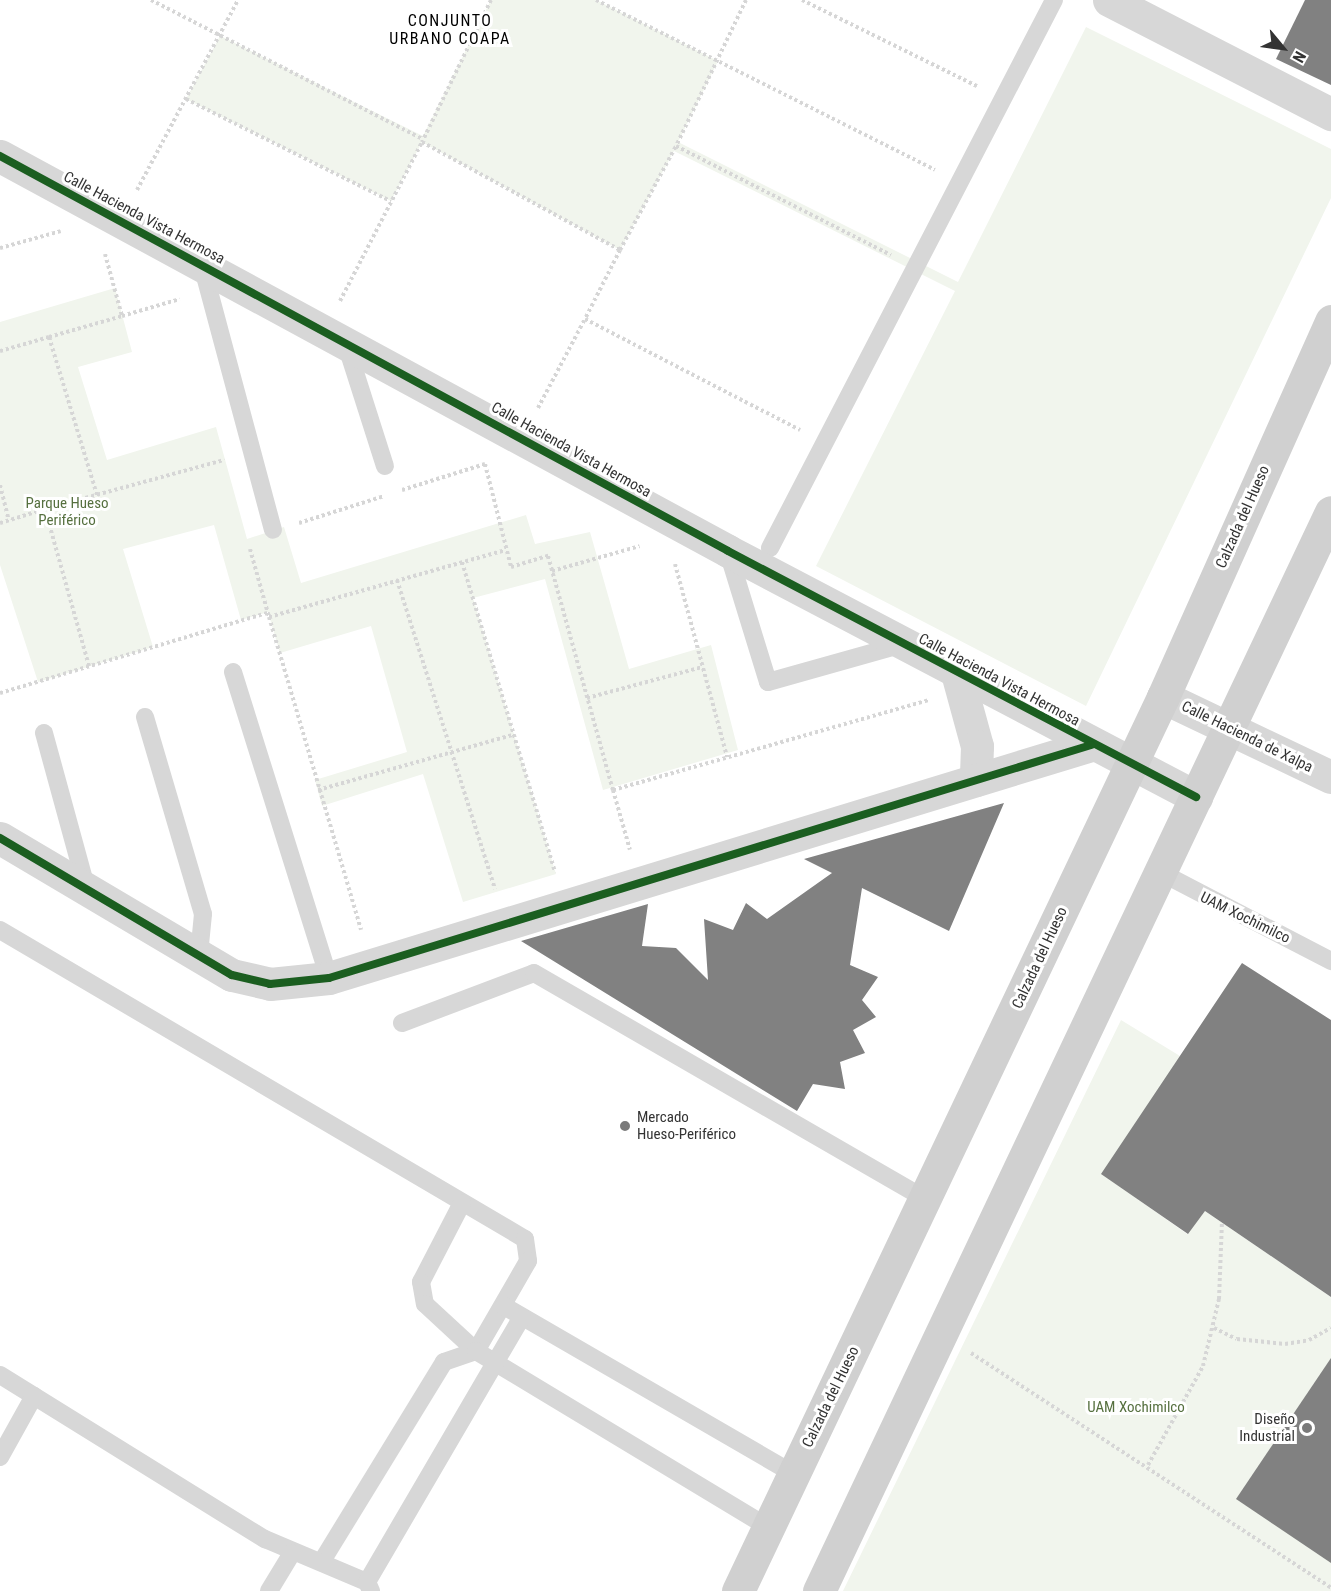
<!DOCTYPE html>
<meta charset="utf-8">
<style>
body{margin:0}
#map{position:relative;width:1331px;height:1591px;overflow:hidden;background:#fff;font-family:"Roboto Condensed",sans-serif}
div>[style]{position:absolute}
.green>*{inset:0;background:#f1f5ed}
.building>*{inset:0;background:#818181}
.path>*{height:4px;margin-top:-2px;transform-origin:0;background:repeating-linear-gradient(90deg,#d6d6d6 0 3px,transparent 0 6px)}
.service>*{height:18px;margin:-9px;padding:0 9px;transform-origin:9px;border-radius:9px;background:#d7d7d7}
.minor>*{height:33px;margin:-16.5px;padding:0 16.5px;transform-origin:16.5px;border-radius:16.5px;background:#d7d7d7}
.secondary>*{height:33px;margin:-16.5px;padding:0 16.5px;transform-origin:16.5px;border-radius:16.5px;background:#d0d0d0}
.cycleway>*{height:8px;margin:-4px;padding:0 4px;transform-origin:4px;border-radius:4px;background:#1b5e20}
.dots>*{width:16px;height:16px;translate:-50% -50%;box-sizing:border-box;border:3px solid #fff;border-radius:50%}
span{translate:-50% -50%;white-space:nowrap;text-align:center;line-height:1.15;-webkit-text-stroke:6px #fff;paint-order:stroke}
.street-label{font-size:15px;color:#333}
.park-label{font-size:15px;color:#56703f}
.poi-label{font-size:15px;color:#333}
.left{translate:0 -50%;text-align:left}
.right{translate:-100% -50%;text-align:right}
.neighbourhood-label{font-size:16px;color:#000;letter-spacing:1.5px}
.north{position:absolute;left:1253px;top:18px;width:60px;height:60px;-webkit-text-stroke:4px #fff;paint-order:stroke;rotate:119deg;font-size:16px;font-weight:700;line-height:24px;text-align:center;color:#333}
.north::after{content:'';display:block;margin:auto;width:21px;height:27px;background:#333;clip-path:polygon(50% 0,100% 100%,50% 72%,0 100%)}
</style>
<div id="map">
<div class="green">
<i style="clip-path:polygon(148px 0,423px 136px,491px 0,596px 0,718px 61px,678px 142px,958px 282px,1086px 27px,1331px 149px,1331px 198px,1086px 706px,816px 566px,955px 291px,674px 151px,620px 250px,422px 142px,391px 201px,186px 99px,220px 36px)"></i>
<i style="clip-path:polygon(115px 288px,132px 352px,78px 367px,107px 460px,216px 427px,247px 539px,284px 527px,301px 583px,526px 515px,535px 544px,590px 532px,629px 669px,711px 645px,738px 750px,603px 790px,545px 579px,473px 598px,556px 874px,463px 902px,423px 774px,322px 806px,315px 780px,407px 752px,371px 626px,280px 653px,268px 612px,241px 620px,214px 525px,123px 549px,153px 647px,38px 682px,0 565px,0 322px)"></i>
<i style="clip-path:polygon(1121px 1020px,1180px 1056px,1102px 1174px,1187px 1234px,1205px 1211px,1331px 1297px,1331px 1591px,843px 1591px)"></i>
</div>
<div class="building">
<i style="clip-path:polygon(1305px 0,1331px 0,1331px 85px,1276px 59px)"></i>
<i style="clip-path:polygon(1004px 803px,949px 931px,862px 888px,850px 965px,878px 977px,862px 1000px,876px 1017px,853px 1030px,865px 1053px,840px 1062px,845px 1089px,813px 1084px,797px 1111px,521px 941px,648px 904px,642px 946px,676px 948px,708px 980px,704px 919px,733px 930px,746px 903px,767px 919px,832px 873px,804px 859px)"></i>
<i style="clip-path:polygon(1242px 963px,1331px 1020px,1331px 1297px,1205px 1211px,1188px 1234px,1101px 1174px)"></i>
<i style="clip-path:polygon(1331px 1358px,1331px 1563px,1236px 1499px)"></i>
</div>
<div class="path">
<i style="left:151px;top:0;width:305px;rotate:27.1deg"></i>
<i style="left:491px;top:0;width:158px;rotate:115.9deg"></i>
<i style="left:422px;top:142px;width:226px;rotate:28.6deg"></i>
<i style="left:620px;top:250px;width:118px;rotate:-61.7deg"></i>
<i style="left:596px;top:0;width:379px;rotate:26.6deg"></i>
<i style="left:746px;top:0;width:162px;rotate:115.6deg"></i>
<i style="left:676px;top:146px;width:241px;rotate:26.9deg"></i>
<i style="left:802px;top:0;width:195px;rotate:26.2deg"></i>
<i style="left:186px;top:99px;width:229px;rotate:26.5deg"></i>
<i style="left:137px;top:190px;width:215px;rotate:-62deg"></i>
<i style="left:0;top:248px;width:63px;rotate:-15.6deg"></i>
<i style="left:620px;top:250px;width:77px;rotate:116.9deg"></i>
<i style="left:585px;top:319px;width:242px;rotate:27.3deg"></i>
<i style="left:105px;top:254px;width:64px;rotate:74.7deg"></i>
<i style="left:122px;top:316px;width:60px;rotate:-16.3deg"></i>
<i style="left:340px;top:301px;width:179px;rotate:-62.7deg"></i>
<i style="left:0;top:351px;width:51px;rotate:-15.9deg"></i>
<i style="left:538px;top:408px;width:101px;rotate:-62.2deg"></i>
<i style="left:0;top:485px;width:36px;rotate:76deg"></i>
<i style="left:402px;top:490px;width:87px;rotate:-17.4deg"></i>
<i style="left:485px;top:464px;width:106px;rotate:75.8deg"></i>
<i style="left:511px;top:567px;width:39px;rotate:-17deg"></i>
<i style="left:548px;top:556px;width:243px;rotate:74.5deg"></i>
<i style="left:613px;top:790px;width:329px;rotate:-15.9deg"></i>
<i style="left:97px;top:495px;width:165px;rotate:-106.9deg"></i>
<i style="left:49px;top:337px;width:76px;rotate:-16deg"></i>
<i style="left:0;top:523px;width:47px;rotate:-17.3deg"></i>
<i style="left:299px;top:523px;width:89px;rotate:-17.6deg"></i>
<i style="left:250px;top:549px;width:71px;rotate:74.4deg"></i>
<i style="left:269px;top:617px;width:246px;rotate:-15.8deg"></i>
<i style="left:462px;top:562px;width:324px;rotate:73.3deg"></i>
<i style="left:675px;top:564px;width:200px;rotate:74.9deg"></i>
<i style="left:552px;top:571px;width:91px;rotate:-15.9deg"></i>
<i style="left:397px;top:580px;width:324px;rotate:72.4deg"></i>
<i style="left:269px;top:617px;width:326px;rotate:73.6deg"></i>
<i style="left:89px;top:666px;width:163px;rotate:-105.7deg"></i>
<i style="left:45px;top:509px;width:186px;rotate:-15.3deg"></i>
<i style="left:0;top:693px;width:279px;rotate:-16.7deg"></i>
<i style="left:587px;top:698px;width:120px;rotate:-15deg"></i>
<i style="left:318px;top:790px;width:203px;rotate:-15.8deg"></i>
<i style="left:613px;top:790px;width:62px;rotate:74.2deg"></i>
<i style="left:1214px;top:1328px;width:25px;rotate:26deg"></i>
<i style="left:1237px;top:1339px;width:48px;rotate:5.9deg"></i>
<i style="left:1285px;top:1344px;width:24px;rotate:-9deg"></i>
<i style="left:1309px;top:1340px;width:25px;rotate:-29deg"></i>
<i style="left:971px;top:1353px;width:430px;rotate:33.1deg"></i>
<i style="left:1148px;top:1465px;width:113px;rotate:-60.9deg"></i>
<i style="left:1203px;top:1366px;width:69px;rotate:-76.6deg"></i>
<i style="left:1219px;top:1299px;width:77px;rotate:-87.8deg"></i>
</div>
<div class="service">
<i style="left:202px;top:265px;width:274px;rotate:75deg"></i>
<i style="left:346px;top:344px;width:128px;rotate:72.3deg"></i>
<i style="left:770px;top:548px;width:617px;rotate:-62.6deg"></i>
<i style="left:728px;top:552px;width:136px;rotate:72.9deg"></i>
<i style="left:768px;top:682px;width:140px;rotate:-15.7deg"></i>
<i style="left:233px;top:672px;width:321px;rotate:72.6deg"></i>
<i style="left:145px;top:717px;width:205px;rotate:73.6deg"></i>
<i style="left:203px;top:914px;width:41px;rotate:95.6deg"></i>
<i style="left:44px;top:733px;width:160px;rotate:74.7deg"></i>
<i style="left:1160px;top:872px;width:193px;rotate:27.5deg"></i>
<i style="left:0;top:930px;width:609px;rotate:30.48deg"></i>
<i style="left:525px;top:1239px;width:22px;rotate:82deg"></i>
<i style="left:528px;top:1261px;width:104px;rotate:120deg"></i>
<i style="left:476px;top:1351px;width:34px;rotate:161deg"></i>
<i style="left:444px;top:1362px;width:233px;rotate:121.5deg"></i>
<i style="left:402px;top:1023px;width:141px;rotate:-20.7deg"></i>
<i style="left:534px;top:973px;width:454px;rotate:30deg"></i>
<i style="left:462px;top:1203px;width:89px;rotate:117.4deg"></i>
<i style="left:421px;top:1282px;width:22px;rotate:80deg"></i>
<i style="left:425px;top:1304px;width:69px;rotate:42.7deg"></i>
<i style="left:476px;top:1351px;width:342px;rotate:31.1deg"></i>
<i style="left:504px;top:1306px;width:335px;rotate:30.1deg"></i>
<i style="left:0;top:1375px;width:312px;rotate:31.8deg"></i>
<i style="left:265px;top:1539px;width:111px;rotate:22.9deg"></i>
<i style="left:367px;top:1582px;width:10px;rotate:66deg"></i>
<i style="left:0;top:1457px;width:70px;rotate:-60.9deg"></i>
<i style="left:367px;top:1582px;width:307px;rotate:-59.7deg"></i>
<i style="left:269px;top:1591px;width:44px;rotate:-58.8deg"></i>
</div>
<div class="minor">
<i style="left:1109px;top:0;width:250px;rotate:27.2deg"></i>
<i style="left:0;top:156px;width:828px;rotate:28.48deg"></i>
<i style="left:728px;top:551px;width:529px;rotate:27.73deg"></i>
<i style="left:957px;top:673px;width:76px;rotate:74.7deg"></i>
<i style="left:977px;top:746px;width:34px;rotate:92deg"></i>
<i style="left:1163px;top:697px;width:186px;rotate:25.5deg"></i>
<i style="left:0;top:838px;width:269px;rotate:30.6deg"></i>
<i style="left:232px;top:975px;width:39px;rotate:13deg"></i>
<i style="left:270px;top:984px;width:59px;rotate:-5.8deg"></i>
<i style="left:329px;top:978px;width:797px;rotate:-17deg"></i>
</div>
<div class="secondary">
<i style="left:738px;top:1591px;width:990px;rotate:-64.57deg"></i>
<i style="left:1163px;top:697px;width:412px;rotate:-65.9deg"></i>
<i style="left:819px;top:1591px;width:1194px;rotate:-64.62deg"></i>
</div>
<div class="cycleway">
<i style="left:0;top:156px;width:828px;rotate:28.48deg"></i>
<i style="left:728px;top:551px;width:529px;rotate:27.73deg"></i>
<i style="left:0;top:838px;width:269px;rotate:30.6deg"></i>
<i style="left:232px;top:975px;width:39px;rotate:13deg"></i>
<i style="left:270px;top:984px;width:59px;rotate:-5.8deg"></i>
<i style="left:329px;top:978px;width:797px;rotate:-17deg"></i>
</div>
<div class="dots">
<i style="left:625px;top:1126px;background:#7a7a7a"></i>
<i style="left:1307px;top:1428px;background:#7a7a7a"></i>
</div>
<div class="street-label">
<span style="left:144px;top:218px;rotate:28deg">Calle Hacienda Vista Hermosa</span>
<span style="left:571px;top:450px;rotate:29deg">Calle Hacienda Vista Hermosa</span>
<span style="left:1243px;top:517px;rotate:-66deg">Calzada del Hueso</span>
<span style="left:999px;top:680px;rotate:28deg">Calle Hacienda Vista Hermosa</span>
<span style="left:1247px;top:737px;rotate:26deg">Calle Hacienda de Xalpa</span>
<span style="left:1245px;top:918px;rotate:26deg">UAM Xochimilco</span>
<span style="left:1040px;top:958px;rotate:-65deg">Calzada del Hueso</span>
<span style="left:831px;top:1397px;rotate:-64deg">Calzada del Hueso</span>
</div>
<div class="park-label">
<span style="left:67px;top:512px">Parque Hueso<br>Periférico</span>
<span style="left:1136px;top:1408px">UAM Xochimilco</span>
</div>
<div class="poi-label">
<span class="left" style="left:637px;top:1126px">Mercado<br>Hueso-Periférico</span>
<span class="right" style="left:1295px;top:1428px">Diseño<br>Industrial</span>
</div>
<div class="neighbourhood-label">
<span style="left:450px;top:30px">CONJUNTO<br>URBANO COAPA</span>
</div>
<div class="north">N</div>
</div>
